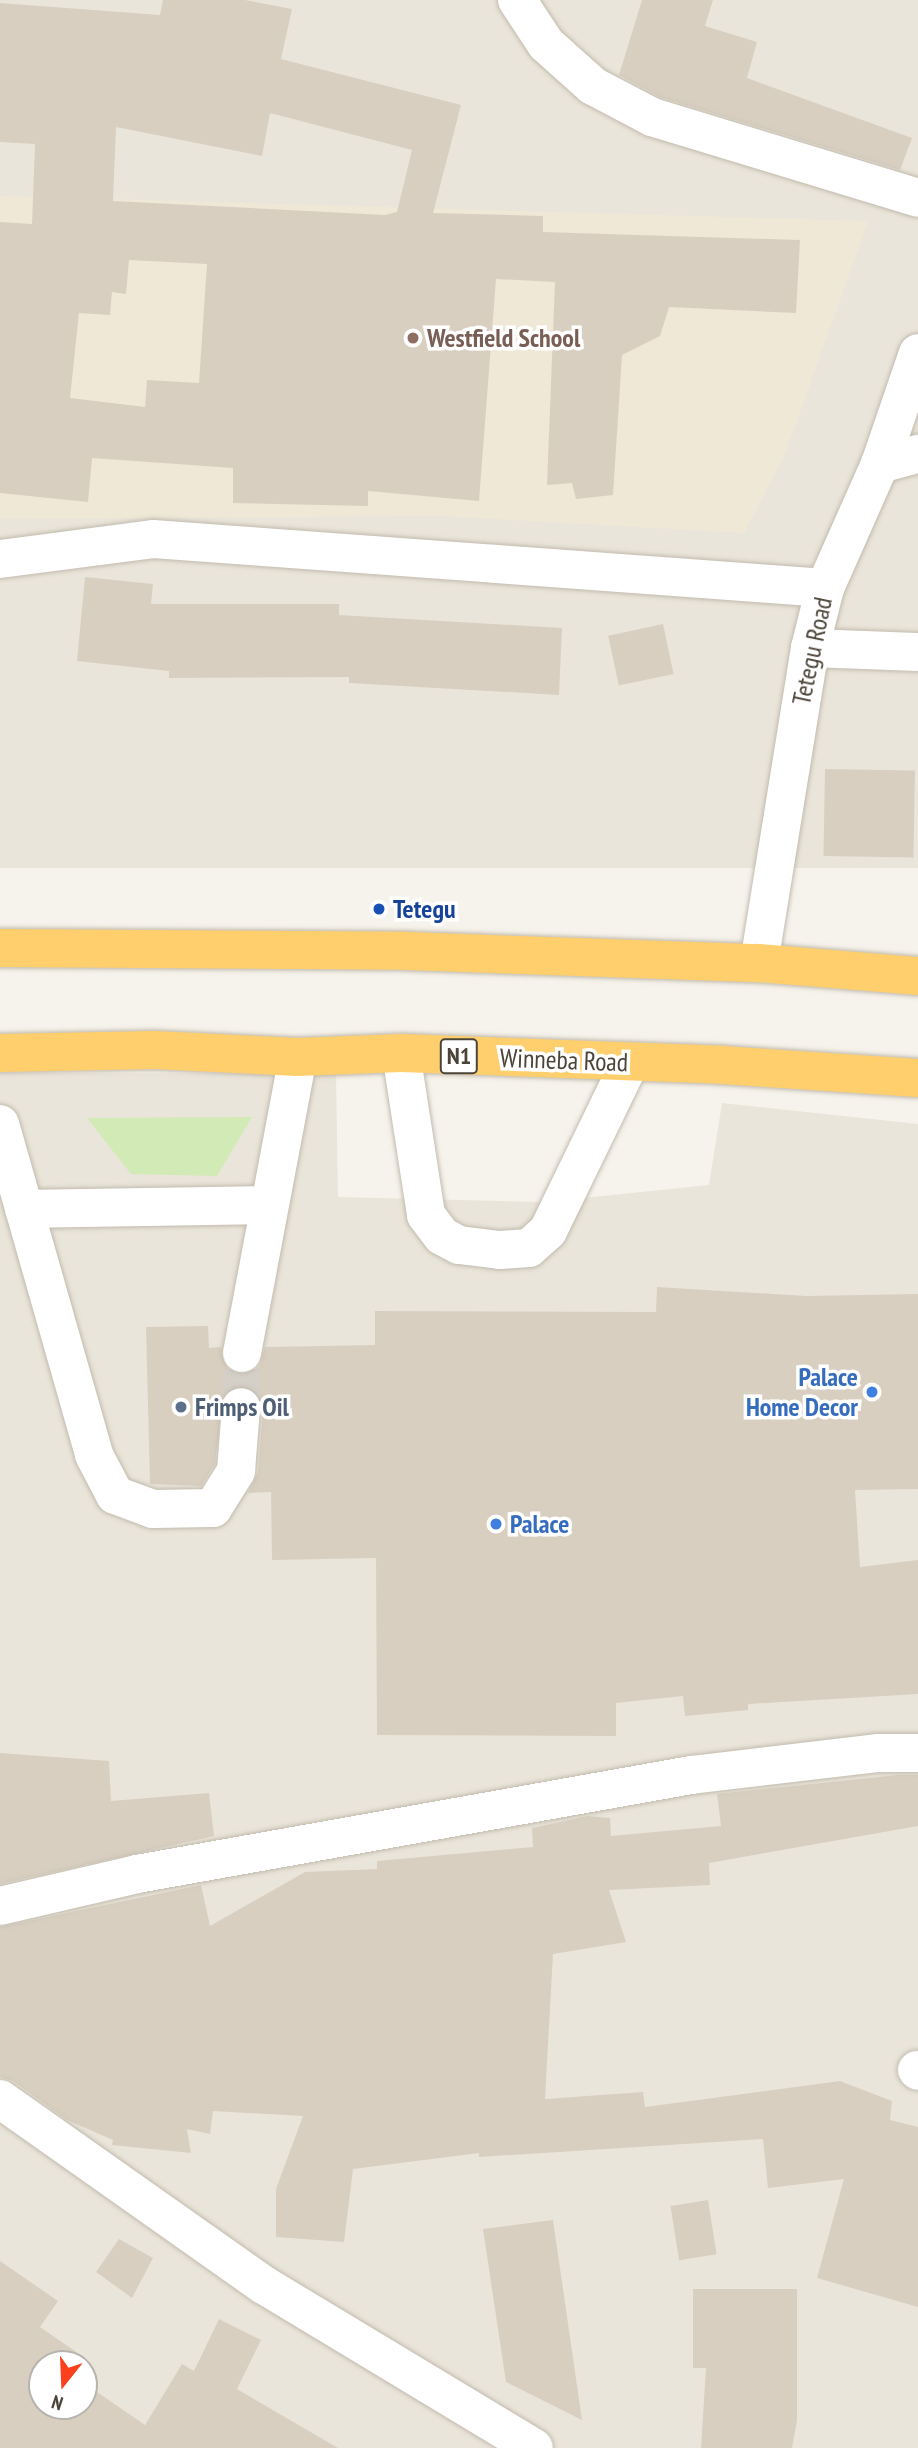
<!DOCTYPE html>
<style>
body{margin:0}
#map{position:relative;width:918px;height:2448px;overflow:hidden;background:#f6f3ec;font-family:"PT Sans Narrow",sans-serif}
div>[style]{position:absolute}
.residential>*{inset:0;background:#eae5da;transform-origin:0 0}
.education>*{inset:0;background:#efe8d6}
.green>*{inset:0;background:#d2eab5}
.building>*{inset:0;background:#d8cfc1;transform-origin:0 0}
.minor-tunnel>*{height:38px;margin-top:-19px;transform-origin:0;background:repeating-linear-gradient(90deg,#d4d0c8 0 38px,transparent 0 57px)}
.roads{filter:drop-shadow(0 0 2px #c2bbae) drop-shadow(0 0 2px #c2bbae)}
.minor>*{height:38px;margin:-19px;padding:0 19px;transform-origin:19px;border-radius:19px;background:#fff}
.highway>*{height:38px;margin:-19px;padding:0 19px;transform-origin:19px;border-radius:19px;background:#ffcf6e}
.dots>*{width:19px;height:19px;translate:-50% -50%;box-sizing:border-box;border:4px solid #fff;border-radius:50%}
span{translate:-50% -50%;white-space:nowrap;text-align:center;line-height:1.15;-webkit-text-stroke:7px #fff;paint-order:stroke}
.shield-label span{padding:2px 5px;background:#fff;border:2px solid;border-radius:5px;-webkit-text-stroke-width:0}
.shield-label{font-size:24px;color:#4b4439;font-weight:700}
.education-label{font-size:26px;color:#785e54;font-weight:700}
.left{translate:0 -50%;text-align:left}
.street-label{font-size:26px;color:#4b4439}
.transit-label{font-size:26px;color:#164399;font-weight:700}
.shop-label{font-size:26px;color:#366cbe;font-weight:700}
.right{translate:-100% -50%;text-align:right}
.service-label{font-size:26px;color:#4e5e75;font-weight:700}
.north{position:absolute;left:28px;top:2350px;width:70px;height:70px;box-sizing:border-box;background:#fff;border:2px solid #b7b4b0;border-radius:50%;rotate:198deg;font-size:19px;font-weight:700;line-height:28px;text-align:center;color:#4b4439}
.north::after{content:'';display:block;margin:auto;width:24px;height:32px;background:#fc3f1d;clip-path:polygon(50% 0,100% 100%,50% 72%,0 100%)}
</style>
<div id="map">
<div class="residential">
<i style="left:0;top:0;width:918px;height:868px"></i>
<i style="clip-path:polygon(evenodd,0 1073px,336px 1074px,338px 1197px,544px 1202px,709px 1185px,722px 1103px,918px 1124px,918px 2448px,0 2448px,0 1073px,42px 2364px,84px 2364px,84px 2406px,42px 2406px,42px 2364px)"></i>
</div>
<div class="education">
<i style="clip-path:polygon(0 196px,868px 221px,785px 454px,744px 533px,441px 516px,0 519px)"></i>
</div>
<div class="green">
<i style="clip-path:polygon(252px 1117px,217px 1176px,131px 1174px,87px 1118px)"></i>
</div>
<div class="building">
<i style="clip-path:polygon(evenodd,163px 0,245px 0,292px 9px,281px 59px,461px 105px,433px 213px,543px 216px,543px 232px,800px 240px,796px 313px,669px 307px,660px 336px,622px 355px,613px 495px,576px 499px,572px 483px,547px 485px,555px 282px,496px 279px,479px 501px,368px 491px,368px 506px,233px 503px,233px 468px,92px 458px,88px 502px,0 493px,0 222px,32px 224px,35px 144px,0 142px,0 3px,160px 15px,163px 0,270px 113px,412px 150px,397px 212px,385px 215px,113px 201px,116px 127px,262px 156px,270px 113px,163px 0,129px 260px,207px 264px,199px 383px,147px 380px,145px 407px,70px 398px,79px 313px,110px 315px,112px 292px,126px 294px,129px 260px)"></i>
<i style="clip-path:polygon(642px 0,713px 0,705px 26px,757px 42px,747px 78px,912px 138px,900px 170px,660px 97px,619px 75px)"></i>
<i style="clip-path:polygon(85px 577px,153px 584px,151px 604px,339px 604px,339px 615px,562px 628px,559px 695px,349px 683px,349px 677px,169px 678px,169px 671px,77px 661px)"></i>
<i style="left:663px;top:624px;width:51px;height:56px;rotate:78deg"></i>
<i style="left:825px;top:769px;width:90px;height:87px;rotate:1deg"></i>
<i style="clip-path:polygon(657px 1287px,806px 1296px,918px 1294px,918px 1489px,855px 1490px,860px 1567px,918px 1560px,918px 1694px,748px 1704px,748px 1710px,685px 1716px,683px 1696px,616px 1703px,616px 1736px,377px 1735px,376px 1558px,272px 1560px,271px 1492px,248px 1493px,258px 1473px,263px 1409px,254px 1389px,242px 1385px,223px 1395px,215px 1464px,201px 1486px,150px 1484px,146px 1327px,208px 1326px,209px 1348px,221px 1347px,228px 1370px,249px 1374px,259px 1367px,265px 1347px,375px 1345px,375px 1311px,656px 1312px)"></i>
<i style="clip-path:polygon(0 1753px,109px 1761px,111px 1801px,209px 1793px,214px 1836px,0 1884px)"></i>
<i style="clip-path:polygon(898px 1775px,918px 1775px,918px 1826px,709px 1863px,710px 1885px,609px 1890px,626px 1942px,553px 1954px,545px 2099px,643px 2092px,645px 2107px,840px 2081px,892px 2101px,890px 2120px,918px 2127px,918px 2307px,817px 2278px,844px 2179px,768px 2188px,763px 2139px,479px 2157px,479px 2153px,353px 2169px,344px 2242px,276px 2237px,276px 2189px,303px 2116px,213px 2111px,210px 2134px,187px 2129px,191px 2153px,112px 2145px,113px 2140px,67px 2120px,13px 2081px,0 2077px,0 1927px,201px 1885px,210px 1926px,305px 1872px,377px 1869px,377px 1861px,533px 1847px,532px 1828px,588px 1816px,610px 1818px,611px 1836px,721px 1826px,717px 1794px)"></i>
<i style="left:708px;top:2200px;width:55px;height:38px;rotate:81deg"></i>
<i style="clip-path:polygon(553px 2220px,582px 2420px,506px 2382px,483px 2229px)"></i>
<i style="clip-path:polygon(119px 2239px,153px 2258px,132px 2298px,96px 2272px)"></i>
<i style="clip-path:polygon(0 2261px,58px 2301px,40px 2327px,85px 2358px,81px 2364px,42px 2364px,42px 2406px,84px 2406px,84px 2383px,145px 2425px,182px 2364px,194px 2371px,219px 2319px,261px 2340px,237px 2389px,338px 2448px,0 2448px)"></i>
<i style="clip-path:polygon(693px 2289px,797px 2289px,797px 2421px,792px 2448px,701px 2448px,706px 2368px,693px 2368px)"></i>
</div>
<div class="minor-tunnel">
<i style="left:241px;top:1407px;width:54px;rotate:-88.9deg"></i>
</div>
<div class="roads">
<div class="minor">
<i style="left:517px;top:0;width:53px;rotate:56.6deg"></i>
<i style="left:546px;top:44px;width:63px;rotate:41.8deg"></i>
<i style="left:593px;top:86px;width:67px;rotate:27.7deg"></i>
<i style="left:652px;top:117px;width:278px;rotate:16.9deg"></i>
<i style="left:880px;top:464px;width:39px;rotate:-15deg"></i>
<i style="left:0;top:559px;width:154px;rotate:-7.4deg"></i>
<i style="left:153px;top:539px;width:674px;rotate:4.17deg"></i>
<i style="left:810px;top:648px;width:108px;rotate:2.1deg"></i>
<i style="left:759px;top:963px;width:319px;rotate:-80.8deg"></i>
<i style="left:810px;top:648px;width:62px;rotate:-76deg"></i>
<i style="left:825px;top:588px;width:136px;rotate:-66.1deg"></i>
<i style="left:880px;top:464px;width:117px;rotate:-71.1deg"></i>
<i style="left:401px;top:1053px;width:164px;rotate:81.2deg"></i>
<i style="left:426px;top:1215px;width:26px;rotate:53deg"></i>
<i style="left:442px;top:1236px;width:19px;rotate:28deg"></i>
<i style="left:459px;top:1245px;width:41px;rotate:7deg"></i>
<i style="left:500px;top:1250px;width:29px;rotate:-4deg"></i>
<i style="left:529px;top:1248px;width:25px;rotate:-42deg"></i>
<i style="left:548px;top:1231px;width:188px;rotate:-64.1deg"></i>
<i style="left:0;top:1124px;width:344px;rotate:74.1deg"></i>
<i style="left:94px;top:1455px;width:45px;rotate:62.3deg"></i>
<i style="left:115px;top:1495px;width:40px;rotate:20.2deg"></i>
<i style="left:153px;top:1509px;width:60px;rotate:-1deg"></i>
<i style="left:213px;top:1508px;width:44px;rotate:-58.1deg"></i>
<i style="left:236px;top:1471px;width:64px;rotate:-85.5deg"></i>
<i style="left:24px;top:1209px;width:244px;rotate:-0.9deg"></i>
<i style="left:242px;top:1353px;width:301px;rotate:-79.3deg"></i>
<i style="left:0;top:1906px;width:141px;rotate:-13.1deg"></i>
<i style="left:137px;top:1874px;width:563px;rotate:-10.13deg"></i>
<i style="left:691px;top:1775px;width:189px;rotate:-6.7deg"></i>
<i style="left:879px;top:1753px;width:39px"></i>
<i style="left:917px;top:2070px;width:1px;rotate:45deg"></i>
<i style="left:0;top:2099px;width:323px;rotate:35.2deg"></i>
<i style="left:264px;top:2285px;width:315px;rotate:31.1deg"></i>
</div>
<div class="highway">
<i style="left:0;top:948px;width:407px;rotate:0.4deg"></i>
<i style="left:407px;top:951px;width:352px;rotate:2deg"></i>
<i style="left:759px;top:963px;width:160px;rotate:4.7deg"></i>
<i style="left:0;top:1053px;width:154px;rotate:-1.1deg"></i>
<i style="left:154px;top:1050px;width:144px;rotate:2.8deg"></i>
<i style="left:298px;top:1057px;width:103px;rotate:-2.2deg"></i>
<i style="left:401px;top:1053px;width:321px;rotate:2.1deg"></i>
<i style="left:722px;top:1065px;width:196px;rotate:3.8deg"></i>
</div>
</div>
<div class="dots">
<i style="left:413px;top:338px;background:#8d6e63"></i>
<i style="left:379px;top:909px;background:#1a4fb4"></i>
<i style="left:872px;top:1392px;background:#3f7fe0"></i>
<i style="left:181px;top:1407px;background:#5c6f8a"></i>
<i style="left:496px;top:1524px;background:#3f7fe0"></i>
</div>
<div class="shield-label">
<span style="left:459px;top:1056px">N1</span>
</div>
<div class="education-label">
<span class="left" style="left:427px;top:338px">Westfield School</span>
</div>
<div class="street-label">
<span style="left:812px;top:651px;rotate:-78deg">Tetegu Road</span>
<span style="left:564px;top:1060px;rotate:2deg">Winneba Road</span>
</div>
<div class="transit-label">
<span class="left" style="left:393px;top:909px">Tetegu</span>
</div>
<div class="shop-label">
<span class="right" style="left:858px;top:1392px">Palace<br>Home Decor</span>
<span class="left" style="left:510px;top:1524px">Palace</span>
</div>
<div class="service-label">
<span class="left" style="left:195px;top:1407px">Frimps Oil</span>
</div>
<div class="north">N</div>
</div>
